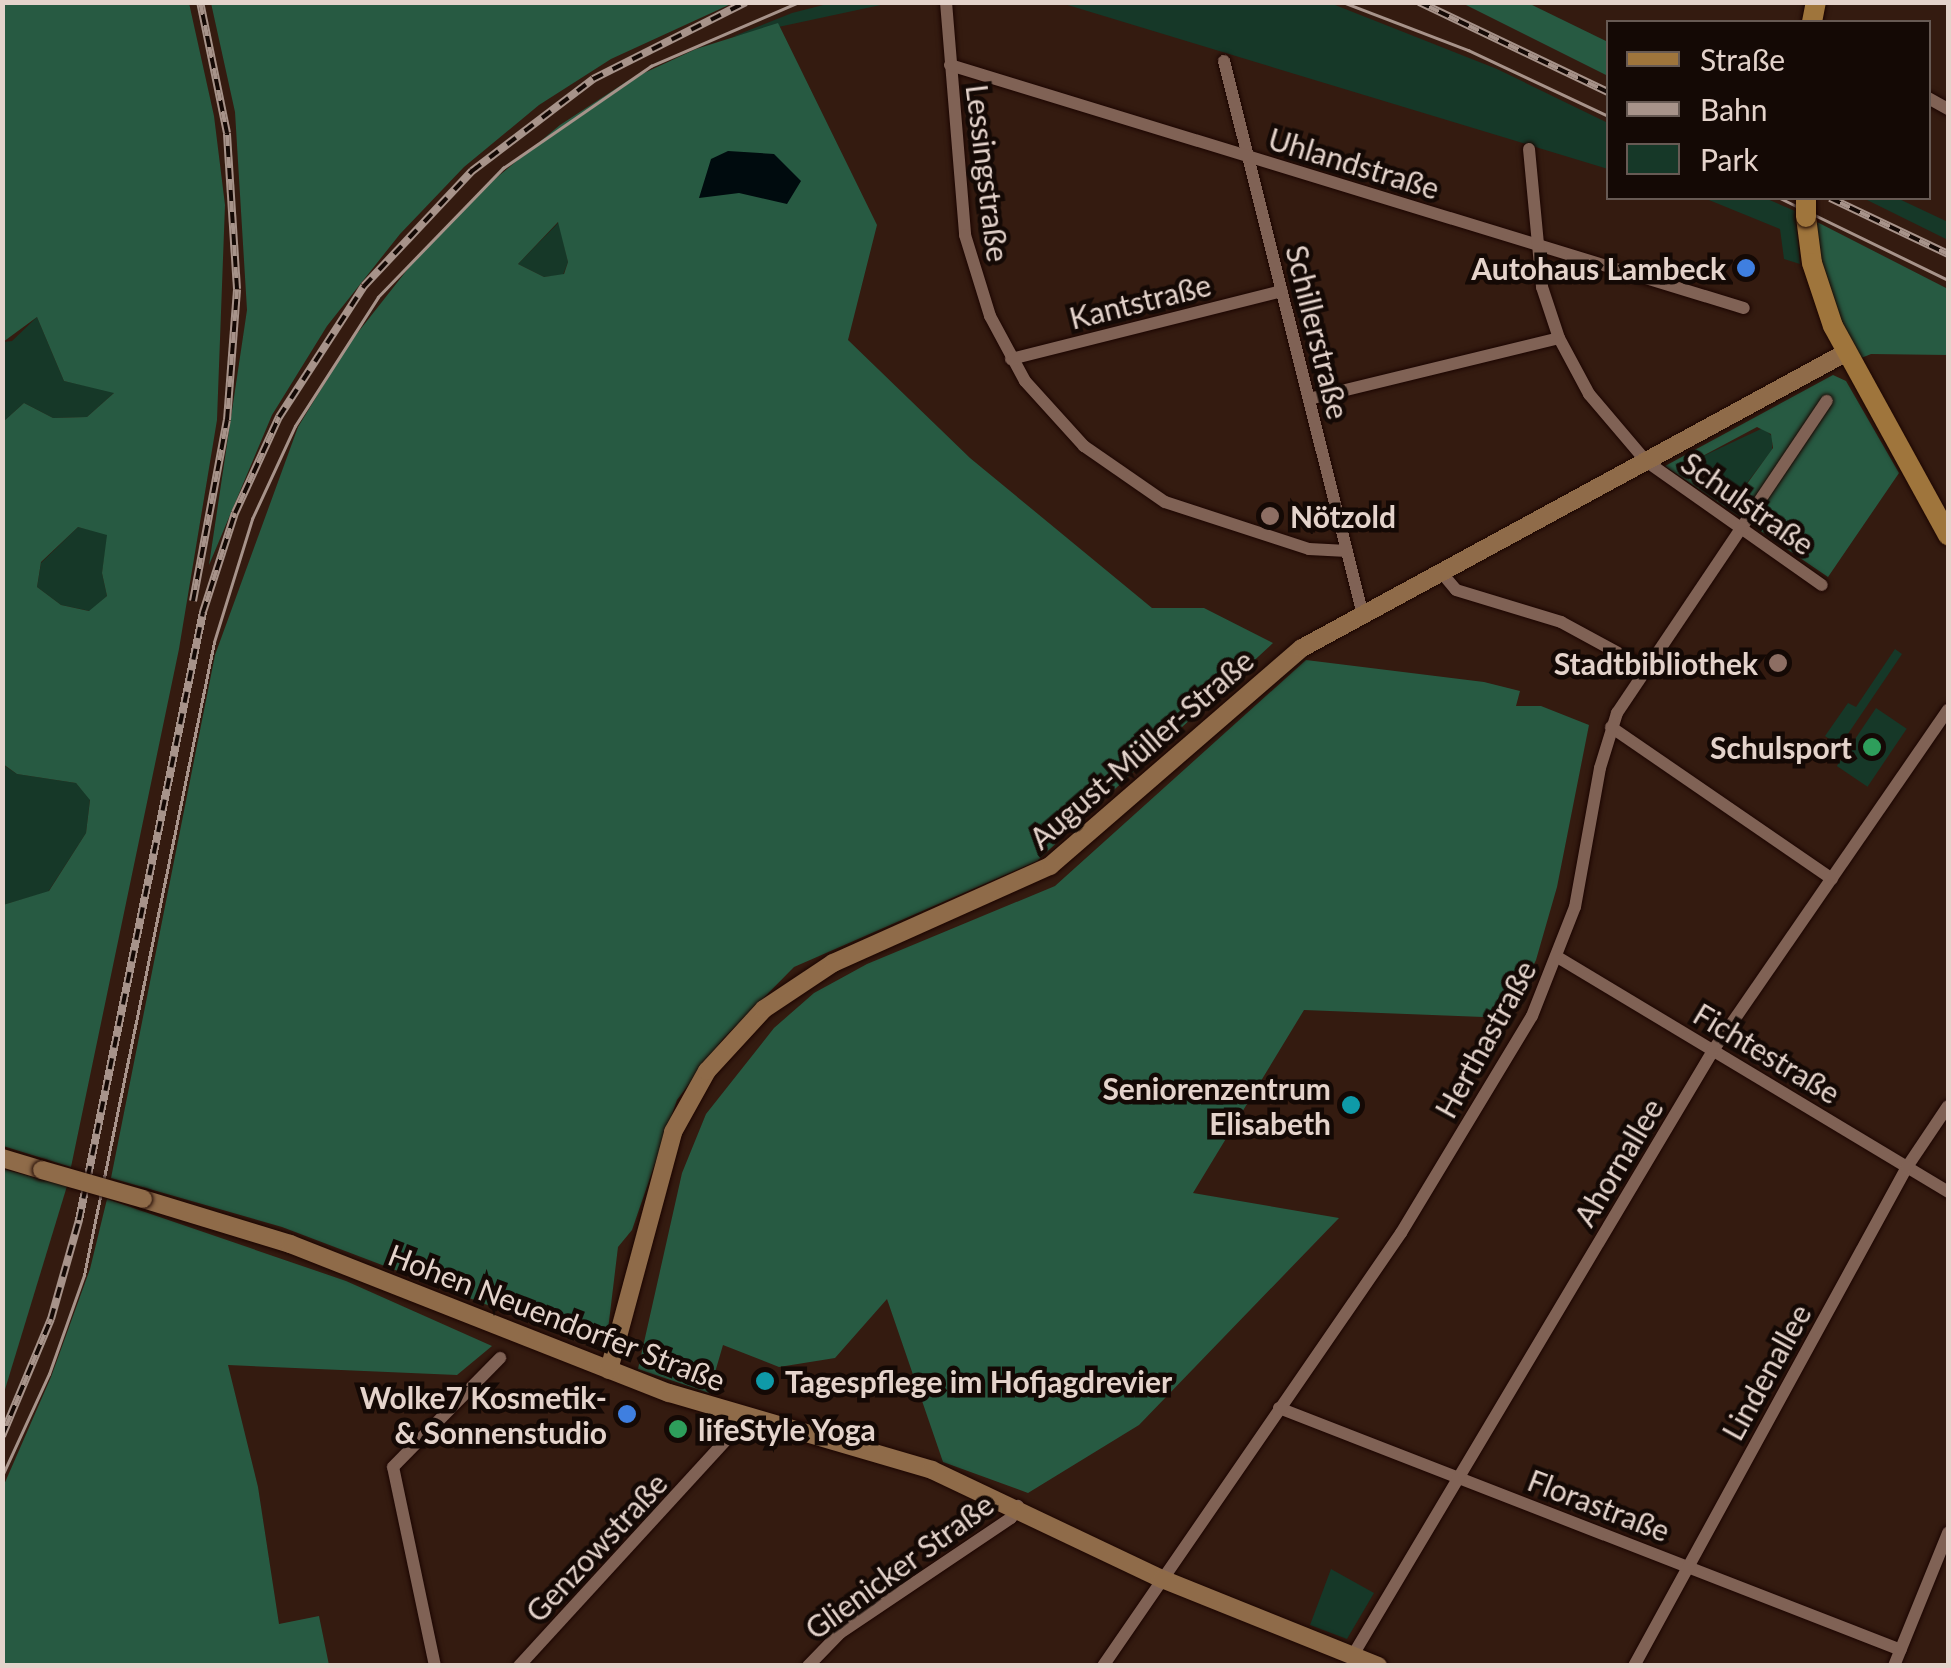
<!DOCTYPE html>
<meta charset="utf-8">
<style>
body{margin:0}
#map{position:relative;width:1951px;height:1668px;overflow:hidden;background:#341b10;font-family:Lato,sans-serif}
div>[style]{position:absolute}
.green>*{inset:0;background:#163828;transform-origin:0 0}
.forest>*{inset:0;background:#275a42}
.water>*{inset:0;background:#000b0e}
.roads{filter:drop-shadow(0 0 2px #1b0500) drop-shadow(0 0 2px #1b0500)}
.minor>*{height:12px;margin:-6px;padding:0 6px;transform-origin:6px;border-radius:6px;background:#806255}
.secondary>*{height:18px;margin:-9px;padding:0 9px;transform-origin:9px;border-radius:9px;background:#8f6b49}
.primary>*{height:20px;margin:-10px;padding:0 10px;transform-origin:10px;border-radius:10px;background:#9f753c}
.tram>*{height:2.5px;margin:-1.25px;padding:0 1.25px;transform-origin:1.25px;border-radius:1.25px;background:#a7938a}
.rail>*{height:8px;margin-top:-4px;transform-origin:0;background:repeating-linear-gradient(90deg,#140905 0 11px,#a7938a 0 22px);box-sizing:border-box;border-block:2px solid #a7938a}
.bridges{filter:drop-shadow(0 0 2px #1b0500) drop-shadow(0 0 2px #1b0500)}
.secondary-bridge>*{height:18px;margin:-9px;padding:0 9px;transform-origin:9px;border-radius:9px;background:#8f6b49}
.primary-bridge>*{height:20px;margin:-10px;padding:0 10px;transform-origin:10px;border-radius:10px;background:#9f753c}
.dots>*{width:28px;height:28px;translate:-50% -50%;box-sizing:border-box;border:5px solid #140905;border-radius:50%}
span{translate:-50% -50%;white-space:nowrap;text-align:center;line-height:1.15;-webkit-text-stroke:9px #140905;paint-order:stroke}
.street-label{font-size:30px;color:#e4d3cb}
.poi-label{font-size:30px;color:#e4d3cb;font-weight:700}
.right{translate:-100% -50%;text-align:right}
.left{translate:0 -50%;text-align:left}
.frame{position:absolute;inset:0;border:5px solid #e4d3cb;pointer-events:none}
.legend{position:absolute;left:1606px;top:20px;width:325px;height:180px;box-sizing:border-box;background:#140905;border:2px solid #675a54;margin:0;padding:12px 18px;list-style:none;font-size:30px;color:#e4d3cb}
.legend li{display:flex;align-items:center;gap:20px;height:50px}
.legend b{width:50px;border:2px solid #675a54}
</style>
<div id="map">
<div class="green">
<i style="clip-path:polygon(831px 3px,890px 3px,732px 37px,792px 13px)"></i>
<i style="clip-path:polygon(1061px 3px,1330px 3px,1497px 69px,1608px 123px,1608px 169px)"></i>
<i style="clip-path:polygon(1704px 198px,1765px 198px,1795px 211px,1800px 264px,1784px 259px,1780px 229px)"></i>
<i style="clip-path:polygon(1863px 198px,1897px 198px,1948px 222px,1948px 240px)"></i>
<i style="clip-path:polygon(559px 222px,568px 262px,563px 275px,544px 277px,518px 264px)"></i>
<i style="clip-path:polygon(37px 317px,64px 381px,115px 392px,87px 417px,53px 418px,24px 403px,3px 422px,3px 342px,12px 341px)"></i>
<i style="clip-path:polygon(1763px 428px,1772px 436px,1772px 450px,1737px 496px,1693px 468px,1697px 459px)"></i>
<i style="clip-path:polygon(78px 527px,108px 534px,102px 573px,107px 596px,90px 611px,61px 605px,37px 587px,41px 563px)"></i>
<i style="clip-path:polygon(1895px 649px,1902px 654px,1831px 759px,1824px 754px,1832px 741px,1825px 736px,1848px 703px,1856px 707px)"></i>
<i style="left:1876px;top:708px;width:37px;height:70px;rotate:34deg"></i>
<i style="clip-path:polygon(2px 764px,17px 774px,76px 783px,90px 799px,86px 833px,48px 892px,3px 905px)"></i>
<i style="clip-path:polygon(1331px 1569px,1374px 1593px,1347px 1639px,1310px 1625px)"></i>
</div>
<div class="forest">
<i style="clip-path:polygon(evenodd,3px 2px,189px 3px,214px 116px,225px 205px,217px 420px,179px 649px,71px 1167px,3px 1146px,3px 905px,49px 891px,86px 833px,90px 800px,76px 783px,17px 774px,3px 764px,3px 422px,24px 403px,53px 418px,87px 417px,114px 393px,64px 381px,37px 317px,3px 342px,3px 2px,78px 527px,107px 535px,102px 573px,107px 596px,89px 611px,61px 605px,37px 587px,41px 562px,78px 527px)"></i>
<i style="clip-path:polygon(211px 3px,733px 3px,611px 59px,539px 105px,464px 167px,400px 234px,327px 326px,272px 415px,209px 565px,247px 310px,235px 112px)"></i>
<i style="clip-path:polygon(1462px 3px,1528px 3px,1608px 42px,1608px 76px)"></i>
<i style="clip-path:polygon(evenodd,778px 23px,877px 225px,848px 340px,970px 458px,1152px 608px,1204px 608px,1273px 643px,1037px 861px,794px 967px,723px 1039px,677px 1100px,632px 1230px,618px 1247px,607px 1338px,590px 1344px,282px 1227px,111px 1178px,215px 655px,298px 427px,348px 345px,422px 251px,483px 189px,560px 125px,629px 80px,696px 49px,778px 23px,558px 222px,568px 262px,564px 274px,544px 277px,518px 264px,558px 222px)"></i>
<i style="clip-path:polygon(1817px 222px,1948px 289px,1948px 355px,1871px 354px,1854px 361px,1816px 268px)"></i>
<i style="clip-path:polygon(evenodd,1833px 375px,1846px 381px,1899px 473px,1828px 577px,1665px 466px,1833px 375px,1757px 427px,1771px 434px,1773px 448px,1739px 495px,1730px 496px,1694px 471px,1697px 459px,1757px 427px)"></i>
<i style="clip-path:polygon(1306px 660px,1484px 682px,1520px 691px,1516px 706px,1541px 706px,1589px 725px,1557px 887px,1536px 960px,1509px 1018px,1304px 1010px,1193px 1193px,1339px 1218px,1139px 1425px,1028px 1493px,943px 1462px,887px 1299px,835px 1358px,779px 1367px,723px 1345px,709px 1393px,638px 1369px,682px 1173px,706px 1114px,774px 1028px,814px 993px,867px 964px,1055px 886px)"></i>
<i style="clip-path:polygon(3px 1169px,67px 1186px,3px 1396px,2px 1169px)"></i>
<i style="clip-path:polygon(107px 1199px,346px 1281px,492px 1346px,457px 1375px,228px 1365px,258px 1487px,279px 1624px,319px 1616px,329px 1665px,3px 1665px,3px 1487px,51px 1377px,90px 1269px)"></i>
</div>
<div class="water">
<i style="clip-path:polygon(728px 151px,774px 154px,801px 181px,787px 204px,739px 193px,699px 198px,711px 159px)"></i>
</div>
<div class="roads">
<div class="minor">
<i style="left:946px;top:2px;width:234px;rotate:85.3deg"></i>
<i style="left:965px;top:235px;width:85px;rotate:72.8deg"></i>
<i style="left:990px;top:316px;width:74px;rotate:61.7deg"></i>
<i style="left:1025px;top:381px;width:88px;rotate:47.8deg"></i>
<i style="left:1084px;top:446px;width:98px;rotate:34.7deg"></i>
<i style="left:1165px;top:502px;width:151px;rotate:18.1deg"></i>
<i style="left:1309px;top:549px;width:38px;rotate:3deg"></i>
<i style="left:1224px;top:61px;width:571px;rotate:75.92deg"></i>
<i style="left:950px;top:65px;width:830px;rotate:17.02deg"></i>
<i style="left:1928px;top:98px;width:23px;rotate:29deg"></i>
<i style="left:1529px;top:149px;width:139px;rotate:84.6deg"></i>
<i style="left:1542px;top:287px;width:54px;rotate:71.6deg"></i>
<i style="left:1559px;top:338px;width:64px;rotate:61.8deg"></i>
<i style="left:1589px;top:394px;width:88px;rotate:49.6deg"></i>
<i style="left:1646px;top:461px;width:215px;rotate:35.2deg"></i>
<i style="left:1011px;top:359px;width:279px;rotate:-14.1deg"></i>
<i style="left:1309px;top:399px;width:257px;rotate:-13.7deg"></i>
<i style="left:1441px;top:572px;width:23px;rotate:50deg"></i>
<i style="left:1456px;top:590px;width:110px;rotate:16.9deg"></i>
<i style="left:1561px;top:622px;width:94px;rotate:28.5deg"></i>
<i style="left:1611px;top:727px;width:268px;rotate:34.5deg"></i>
<i style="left:1559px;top:958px;width:454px;rotate:31deg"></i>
<i style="left:1279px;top:1408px;width:667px;rotate:21.26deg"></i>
<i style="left:1353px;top:1655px;width:705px;rotate:-59.22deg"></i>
<i style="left:1714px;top:1049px;width:412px;rotate:-55.4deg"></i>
<i style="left:435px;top:1666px;width:203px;rotate:-101.9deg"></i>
<i style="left:393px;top:1467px;width:153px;rotate:-45.5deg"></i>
<i style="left:519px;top:1666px;width:339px;rotate:-47.5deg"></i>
<i style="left:808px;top:1666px;width:46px;rotate:-45.9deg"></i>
<i style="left:840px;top:1633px;width:206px;rotate:-33.9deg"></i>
<i style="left:1011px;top:1518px;width:14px;rotate:-60deg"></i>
<i style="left:1103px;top:1666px;width:526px;rotate:-55.46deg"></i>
<i style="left:1401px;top:1233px;width:253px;rotate:-58.9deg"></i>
<i style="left:1532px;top:1016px;width:117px;rotate:-68.5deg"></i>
<i style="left:1575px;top:907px;width:141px;rotate:-79.8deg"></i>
<i style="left:1600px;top:768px;width:58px;rotate:-72.8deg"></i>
<i style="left:1617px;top:713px;width:376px;rotate:-56.1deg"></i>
<i style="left:1634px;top:1666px;width:569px;rotate:-61.32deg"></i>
<i style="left:1907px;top:1167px;width:73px;rotate:-56.1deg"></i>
<i style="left:1894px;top:1666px;width:144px;rotate:-67.9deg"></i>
</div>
<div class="secondary">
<i style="left:2px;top:1158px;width:42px;rotate:16.7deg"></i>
<i style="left:143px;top:1199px;width:154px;rotate:17deg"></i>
<i style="left:290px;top:1244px;width:407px;rotate:21.5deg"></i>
<i style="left:669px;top:1393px;width:274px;rotate:16.3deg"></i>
<i style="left:932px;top:1470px;width:255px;rotate:25.4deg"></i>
<i style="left:1162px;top:1579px;width:233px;rotate:21.9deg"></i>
<i style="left:609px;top:1370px;width:246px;rotate:-74.9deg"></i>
<i style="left:673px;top:1132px;width:70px;rotate:-60.9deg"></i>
<i style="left:707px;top:1071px;width:84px;rotate:-47.4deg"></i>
<i style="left:764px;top:1009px;width:83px;rotate:-33.7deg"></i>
<i style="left:833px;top:963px;width:238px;rotate:-24.1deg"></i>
<i style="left:1050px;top:866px;width:333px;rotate:-40.9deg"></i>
<i style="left:1302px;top:648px;width:620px;rotate:-28.51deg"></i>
</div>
<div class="primary">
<i style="left:1812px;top:22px;width:20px;rotate:-79deg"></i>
<i style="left:1806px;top:217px;width:46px;rotate:82.6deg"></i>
<i style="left:1812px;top:263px;width:66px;rotate:71.6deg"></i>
<i style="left:1833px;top:326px;width:239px;rotate:61.2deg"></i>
</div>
</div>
<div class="tram">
<i style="left:1343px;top:2px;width:134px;rotate:21deg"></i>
<i style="left:1468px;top:50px;width:155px;rotate:25.2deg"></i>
<i style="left:1780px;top:198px;width:187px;rotate:26deg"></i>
<i style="left:2px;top:1476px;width:112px;rotate:-65.3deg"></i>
<i style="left:49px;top:1374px;width:105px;rotate:-70.5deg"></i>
<i style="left:84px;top:1275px;width:646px;rotate:-78.39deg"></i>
<i style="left:214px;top:642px;width:129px;rotate:-72.8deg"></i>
<i style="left:252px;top:519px;width:102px;rotate:-65.2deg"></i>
<i style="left:295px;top:426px;width:153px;rotate:-57.2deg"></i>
<i style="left:378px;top:297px;width:180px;rotate:-45.9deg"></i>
<i style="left:503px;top:168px;width:180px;rotate:-34.6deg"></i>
<i style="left:651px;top:66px;width:161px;rotate:-23.4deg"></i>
</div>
<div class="rail">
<i style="left:1419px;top:2px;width:209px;rotate:25.5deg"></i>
<i style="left:1830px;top:198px;width:131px;rotate:25.4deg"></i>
<i style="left:193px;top:601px;width:184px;rotate:-79.4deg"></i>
<i style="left:227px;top:420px;width:131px;rotate:-85.6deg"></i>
<i style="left:237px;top:289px;width:156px;rotate:-93.7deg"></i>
<i style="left:227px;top:133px;width:134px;rotate:-101.6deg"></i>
<i style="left:2px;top:1436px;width:127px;rotate:-67.3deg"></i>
<i style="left:51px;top:1319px;width:103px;rotate:-74.2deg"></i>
<i style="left:79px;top:1220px;width:621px;rotate:-78.47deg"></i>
<i style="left:203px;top:612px;width:104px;rotate:-72.1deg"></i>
<i style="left:235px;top:513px;width:106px;rotate:-65.4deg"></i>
<i style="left:279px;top:417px;width:156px;rotate:-57deg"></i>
<i style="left:364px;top:286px;width:158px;rotate:-46.8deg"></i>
<i style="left:472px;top:171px;width:152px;rotate:-37.2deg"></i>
<i style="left:593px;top:79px;width:171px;rotate:-26.7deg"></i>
</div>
<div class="bridges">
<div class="secondary-bridge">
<i style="left:42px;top:1170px;width:105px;rotate:16deg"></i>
</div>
<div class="primary-bridge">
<i style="left:1806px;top:198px;width:19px;rotate:90deg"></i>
</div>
</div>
<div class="dots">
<i style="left:1746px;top:268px;background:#3f7fe0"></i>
<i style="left:1270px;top:516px;background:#8d6e63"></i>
<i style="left:1778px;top:663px;background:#8d6e63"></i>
<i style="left:1872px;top:747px;background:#2e9e5b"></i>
<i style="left:1351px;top:1105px;background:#0f9aa8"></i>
<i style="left:765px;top:1381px;background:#0f9aa8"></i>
<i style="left:627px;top:1414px;background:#3f7fe0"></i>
<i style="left:678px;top:1429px;background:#2e9e5b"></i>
</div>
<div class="street-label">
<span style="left:1354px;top:163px;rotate:17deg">Uhlandstraße</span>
<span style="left:988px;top:173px;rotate:83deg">Lessingstraße</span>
<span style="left:1140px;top:301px;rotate:-14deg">Kantstraße</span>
<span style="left:1318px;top:332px;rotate:76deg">Schillerstraße</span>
<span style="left:1748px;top:503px;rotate:35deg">Schulstraße</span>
<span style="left:1141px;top:749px;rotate:-41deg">August-Müller-Straße</span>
<span style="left:1485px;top:1039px;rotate:-61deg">Herthastraße</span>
<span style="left:1767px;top:1053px;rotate:31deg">Fichtestraße</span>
<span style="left:1618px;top:1162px;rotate:-59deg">Ahornallee</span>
<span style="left:557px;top:1317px;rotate:21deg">Hohen Neuendorfer Straße</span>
<span style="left:1766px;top:1372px;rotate:-61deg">Lindenallee</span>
<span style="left:1599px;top:1505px;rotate:21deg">Florastraße</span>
<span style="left:596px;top:1547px;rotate:-47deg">Genzowstraße</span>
<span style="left:899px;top:1566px;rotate:-36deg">Glienicker Straße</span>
</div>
<div class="poi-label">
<span class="right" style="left:1726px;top:268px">Autohaus Lambeck</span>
<span class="left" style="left:1290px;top:516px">Nötzold</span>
<span class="right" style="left:1758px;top:663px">Stadtbibliothek</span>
<span class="right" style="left:1852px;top:747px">Schulsport</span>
<span class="right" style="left:1331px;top:1105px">Seniorenzentrum<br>Elisabeth</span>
<span class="left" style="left:785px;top:1381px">Tagespflege im Hofjagdrevier</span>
<span class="right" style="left:607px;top:1414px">Wolke7 Kosmetik-<br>&amp; Sonnenstudio</span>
<span class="left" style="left:698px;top:1429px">lifeStyle Yoga</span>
</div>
<div class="frame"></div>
<ul class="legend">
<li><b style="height:12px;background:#9f753c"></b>Straße</li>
<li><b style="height:12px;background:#a7938a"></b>Bahn</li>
<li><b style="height:28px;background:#163828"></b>Park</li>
</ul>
</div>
